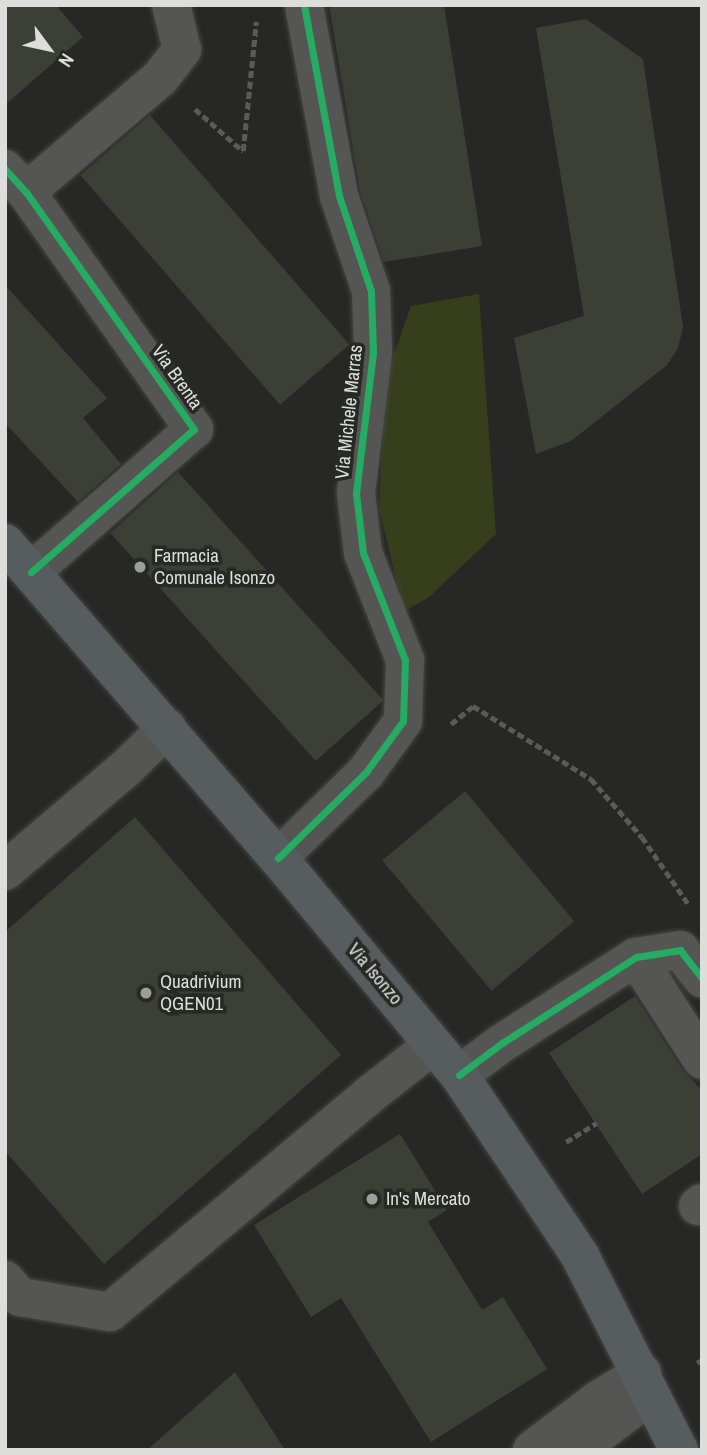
<!DOCTYPE html>
<style>
body{margin:0}
#map{position:relative;width:707px;height:1455px;overflow:hidden;background:#272825;font-family:"Archivo Narrow",sans-serif}
div>[style]{position:absolute}
.green>*{inset:0;background:#373e1c}
.building>*{inset:0;background:#3c3f35;transform-origin:0 0}
.path>*{height:4.5px;margin-top:-2.25px;transform-origin:0;background:repeating-linear-gradient(90deg,#5a5a59 0 7px,transparent 0 10.5px)}
.roads{filter:drop-shadow(0 0 2px #454644) drop-shadow(0 0 2px #454644)}
.minor>*{height:38px;margin:-19px;padding:0 19px;transform-origin:19px;border-radius:19px;background:#555654}
.major>*{height:38px;margin:-19px;padding:0 19px;transform-origin:19px;border-radius:19px;background:#575d5f}
.cycleway>*{height:7px;margin:-3.5px;padding:0 3.5px;transform-origin:3.5px;border-radius:3.5px;background:#26ab63}
.dots>*{width:19px;height:19px;translate:-50% -50%;box-sizing:border-box;border:4px solid #272924;border-radius:50%}
span{translate:-50% -50%;white-space:nowrap;text-align:center;line-height:1.15;-webkit-text-stroke:7px #272924;paint-order:stroke}
.street-label{font-size:19px;color:#dddedb}
.poi-label{font-size:19px;color:#dddedb}
.left{translate:0 -50%;text-align:left}
.frame{position:absolute;inset:0;border:7px solid #dddedb;pointer-events:none}
.north{position:absolute;left:14px;top:14px;width:70px;height:70px;-webkit-text-stroke:5px #272924;paint-order:stroke;rotate:123deg;font-size:19px;font-weight:700;line-height:28px;text-align:center;color:#dddedb}
.north::after{content:'';display:block;margin:auto;width:24px;height:32px;background:#dddedb;clip-path:polygon(50% 0,100% 100%,50% 72%,0 100%)}
</style>
<div id="map">
<div class="green">
<i style="clip-path:polygon(479px 294px,496px 534px,428px 598px,404px 611px,379px 509px,386px 376px,411px 306px)"></i>
</div>
<div class="building">
<i style="clip-path:polygon(5px 5px,56px 5px,83px 37px,5px 105px)"></i>
<i style="clip-path:polygon(329px 5px,444px 5px,482px 246px,384px 262px,360px 191px)"></i>
<i style="clip-path:polygon(586px 19px,643px 59px,683px 327px,678px 348px,667px 365px,571px 441px,536px 454px,514px 338px,584px 316px,536px 28px)"></i>
<i style="left:150px;top:115px;width:304px;height:92px;rotate:49deg"></i>
<i style="clip-path:polygon(5px 285px,107px 398px,83px 418px,121px 464px,78px 502px,5px 423px)"></i>
<i style="left:178px;top:472px;width:307px;height:91px;rotate:48deg"></i>
<i style="left:465px;top:791px;width:170px;height:108px;rotate:50deg"></i>
<i style="clip-path:polygon(135px 817px,341px 1055px,104px 1264px,5px 1151px,5px 932px)"></i>
<i style="clip-path:polygon(635px 996px,684px 1072px,702px 1090px,702px 1154px,642px 1194px,549px 1053px)"></i>
<i style="clip-path:polygon(400px 1134px,447px 1210px,428px 1222px,482px 1310px,503px 1297px,547px 1369px,431px 1442px,341px 1298px,311px 1317px,254px 1225px)"></i>
<i style="clip-path:polygon(235px 1372px,285px 1450px,147px 1450px)"></i>
</div>
<div class="path">
<i style="left:195px;top:109px;width:64px;rotate:41.2deg"></i>
<i style="left:243px;top:151px;width:130px;rotate:-84.2deg"></i>
<i style="left:451px;top:724px;width:28px;rotate:-39deg"></i>
<i style="left:473px;top:706px;width:139px;rotate:31.7deg"></i>
<i style="left:591px;top:779px;width:77px;rotate:48.7deg"></i>
<i style="left:642px;top:837px;width:83px;rotate:55.3deg"></i>
<i style="left:566px;top:1142px;width:36px;rotate:-32deg"></i>
<i style="left:697px;top:1363px;width:6px;rotate:-31deg"></i>
</div>
<div class="roads">
<div class="minor">
<i style="left:5px;top:169px;width:31px;rotate:48deg"></i>
<i style="left:26px;top:192px;width:291px;rotate:54.7deg"></i>
<i style="left:194px;top:429px;width:217px;rotate:138.7deg"></i>
<i style="left:26px;top:192px;width:176px;rotate:-40.4deg"></i>
<i style="left:160px;top:78px;width:36px;rotate:-52deg"></i>
<i style="left:182px;top:50px;width:46px;rotate:-103.7deg"></i>
<i style="left:278px;top:858px;width:123px;rotate:-44.3deg"></i>
<i style="left:366px;top:772px;width:63px;rotate:-54deg"></i>
<i style="left:403px;top:721px;width:61px;rotate:-88.1deg"></i>
<i style="left:405px;top:660px;width:115px;rotate:-111.4deg"></i>
<i style="left:363px;top:553px;width:60px;rotate:-96.7deg"></i>
<i style="left:356px;top:493px;width:142px;rotate:-83.1deg"></i>
<i style="left:373px;top:352px;width:61px;rotate:-91.9deg"></i>
<i style="left:371px;top:291px;width:100px;rotate:-108.6deg"></i>
<i style="left:339px;top:196px;width:194px;rotate:-100.4deg"></i>
<i style="left:5px;top:871px;width:157px;rotate:-40.4deg"></i>
<i style="left:125px;top:769px;width:59px;rotate:-44.3deg"></i>
<i style="left:636px;top:957px;width:122px;rotate:57.3deg"></i>
<i style="left:459px;top:1075px;width:54px;rotate:-36.7deg"></i>
<i style="left:502px;top:1043px;width:159px;rotate:-32.7deg"></i>
<i style="left:636px;top:957px;width:45px;rotate:-9deg"></i>
<i style="left:680px;top:950px;width:36px;rotate:52deg"></i>
<i style="left:698px;top:1206px;width:5px;rotate:-37deg"></i>
<i style="left:5px;top:1280px;width:23px;rotate:49deg"></i>
<i style="left:20px;top:1297px;width:91px;rotate:9.5deg"></i>
<i style="left:110px;top:1312px;width:336px;rotate:-39.9deg"></i>
<i style="left:368px;top:1096px;width:83px;rotate:-38.1deg"></i>
<i style="left:532px;top:1450px;width:83px;rotate:-37.1deg"></i>
<i style="left:598px;top:1400px;width:52px;rotate:-31.5deg"></i>
<i style="left:577px;top:1450px;width:70px;rotate:-36.9deg"></i>
</div>
<div class="major">
<i style="left:5px;top:543px;width:417px;rotate:49.1deg"></i>
<i style="left:278px;top:858px;width:283px;rotate:50.2deg"></i>
<i style="left:459px;top:1075px;width:218px;rotate:56.2deg"></i>
<i style="left:580px;top:1256px;width:218px;rotate:63deg"></i>
</div>
</div>
<div class="cycleway">
<i style="left:5px;top:169px;width:31px;rotate:48deg"></i>
<i style="left:26px;top:192px;width:291px;rotate:54.7deg"></i>
<i style="left:194px;top:429px;width:217px;rotate:138.7deg"></i>
<i style="left:278px;top:858px;width:123px;rotate:-44.3deg"></i>
<i style="left:366px;top:772px;width:63px;rotate:-54deg"></i>
<i style="left:403px;top:721px;width:61px;rotate:-88.1deg"></i>
<i style="left:405px;top:660px;width:115px;rotate:-111.4deg"></i>
<i style="left:363px;top:553px;width:60px;rotate:-96.7deg"></i>
<i style="left:356px;top:493px;width:142px;rotate:-83.1deg"></i>
<i style="left:373px;top:352px;width:61px;rotate:-91.9deg"></i>
<i style="left:371px;top:291px;width:100px;rotate:-108.6deg"></i>
<i style="left:339px;top:196px;width:194px;rotate:-100.4deg"></i>
<i style="left:459px;top:1075px;width:54px;rotate:-36.7deg"></i>
<i style="left:502px;top:1043px;width:159px;rotate:-32.7deg"></i>
<i style="left:636px;top:957px;width:45px;rotate:-9deg"></i>
<i style="left:680px;top:950px;width:36px;rotate:52deg"></i>
</div>
<div class="dots">
<i style="left:140px;top:567px;background:#9d9e9b"></i>
<i style="left:146px;top:993px;background:#9d9e9b"></i>
<i style="left:372px;top:1199px;background:#9d9e9b"></i>
</div>
<div class="street-label">
<span style="left:177px;top:377px;rotate:55deg">Via Brenta</span>
<span style="left:349px;top:412px;rotate:-84deg">Via Michele Marras</span>
<span style="left:375px;top:974px;rotate:50deg">Via Isonzo</span>
</div>
<div class="poi-label">
<span class="left" style="left:154px;top:567px">Farmacia<br>Comunale Isonzo</span>
<span class="left" style="left:160px;top:993px">Quadrivium<br>QGEN01</span>
<span class="left" style="left:386px;top:1199px">In's Mercato</span>
</div>
<div class="frame"></div>
<div class="north">N</div>
</div>
